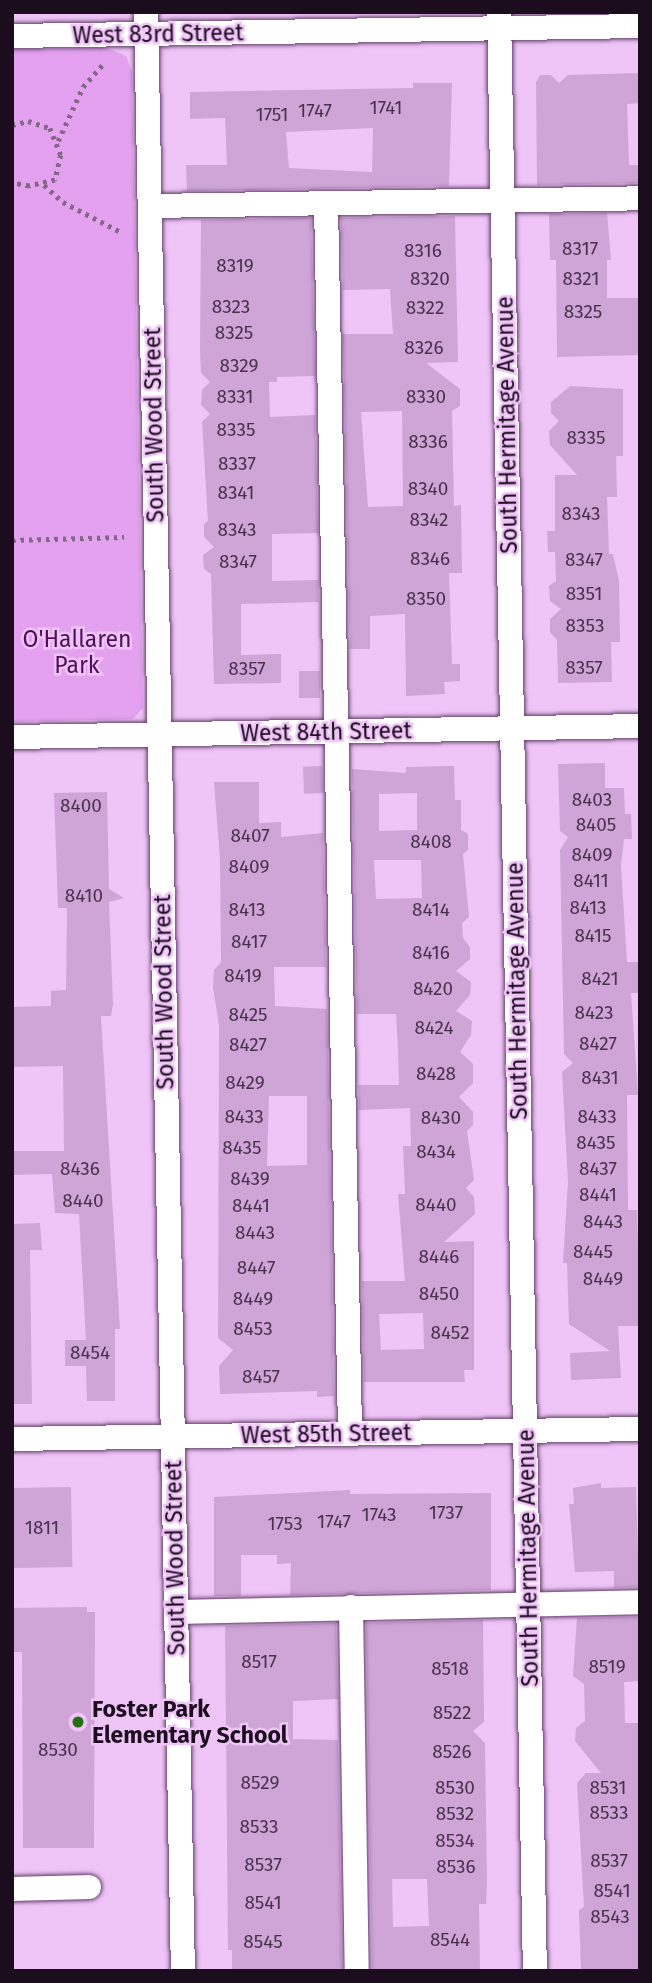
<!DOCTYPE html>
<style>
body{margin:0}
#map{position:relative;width:652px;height:1983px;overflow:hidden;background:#efc4f7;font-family:"Fira Sans",sans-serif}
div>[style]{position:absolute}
.green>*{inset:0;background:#e3a1f0}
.building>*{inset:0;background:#cfa5d8;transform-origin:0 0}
.path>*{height:4.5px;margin-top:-2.25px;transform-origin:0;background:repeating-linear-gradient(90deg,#846789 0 3.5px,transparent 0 8.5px)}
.roads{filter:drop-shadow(0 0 2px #623e6a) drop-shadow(0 0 2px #623e6a)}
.minor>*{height:24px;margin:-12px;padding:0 12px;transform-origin:12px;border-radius:12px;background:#fff}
.dots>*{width:19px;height:19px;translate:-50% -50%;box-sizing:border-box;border:4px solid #efc4f7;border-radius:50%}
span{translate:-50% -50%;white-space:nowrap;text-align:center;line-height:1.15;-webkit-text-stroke:5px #efc4f7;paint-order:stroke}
.number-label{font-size:19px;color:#48324c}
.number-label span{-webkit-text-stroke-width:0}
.street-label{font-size:23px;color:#1b0c1e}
.park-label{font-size:23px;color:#4f0d5b}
.poi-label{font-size:23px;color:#1b0c1e;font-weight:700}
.left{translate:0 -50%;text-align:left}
.frame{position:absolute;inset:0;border:14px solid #1b0c1e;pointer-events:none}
</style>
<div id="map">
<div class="green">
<i style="clip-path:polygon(107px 48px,126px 56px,132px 72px,143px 708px,133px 719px,12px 722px,12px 49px)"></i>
</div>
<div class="building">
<i style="clip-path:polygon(640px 73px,640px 103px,627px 104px,629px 165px,640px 165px,640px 183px,537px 185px,536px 82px,540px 75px,551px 75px,559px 83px,568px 75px)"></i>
<i style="clip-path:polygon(evenodd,413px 83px,452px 83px,449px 186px,187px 191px,186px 165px,227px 165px,225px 118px,190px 119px,190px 92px,413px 88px,413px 83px,373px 128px,372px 172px,289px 168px,286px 132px,373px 128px)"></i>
<i style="clip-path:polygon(607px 213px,611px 260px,607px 260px,607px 298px,640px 298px,640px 355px,557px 357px,556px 260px,550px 260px,549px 214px)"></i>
<i style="clip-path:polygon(evenodd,455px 216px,458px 362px,426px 363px,460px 389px,460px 406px,452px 411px,454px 506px,461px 505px,462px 573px,449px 573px,452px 664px,460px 664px,460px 681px,444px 682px,445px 694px,406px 696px,405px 614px,370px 616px,370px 649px,350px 649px,343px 334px,393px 334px,390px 289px,343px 290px,341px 218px,455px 216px,402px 411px,403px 506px,368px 507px,361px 412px,402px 411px)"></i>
<i style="clip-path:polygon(311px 218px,315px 376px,277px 377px,277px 382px,269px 382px,270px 417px,315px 415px,318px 533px,272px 534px,272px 581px,318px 580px,319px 602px,241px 604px,241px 655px,281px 654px,281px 683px,214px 684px,211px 574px,204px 569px,203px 555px,214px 547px,204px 537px,204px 524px,208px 521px,202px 422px,210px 414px,201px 405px,202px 390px,210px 382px,201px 373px,200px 351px,201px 220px)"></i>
<i style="clip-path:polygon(570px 386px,623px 389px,623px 456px,616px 456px,617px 497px,607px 497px,609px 554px,613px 554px,619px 581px,620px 642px,611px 642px,612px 682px,558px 683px,557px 640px,550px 632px,550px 619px,561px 609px,550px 601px,549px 586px,556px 581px,555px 552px,548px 552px,547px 531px,555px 531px,555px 475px,577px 475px,550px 445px,549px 431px,559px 421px,551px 413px,551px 402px)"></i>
<i style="left:299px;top:671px;width:21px;height:27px"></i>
<i style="clip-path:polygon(605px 763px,605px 788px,624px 788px,625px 814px,631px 814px,632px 839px,624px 839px,621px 866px,627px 962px,638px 962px,638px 993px,631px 993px,638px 1095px,627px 1095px,628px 1210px,637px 1210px,640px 1326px,618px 1326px,621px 1378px,571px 1380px,570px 1353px,610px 1351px,569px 1324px,567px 1263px,563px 1263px,568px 1182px,562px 1072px,573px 1063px,564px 1054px,560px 850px,568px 837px,560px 831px,558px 764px)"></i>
<i style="left:322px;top:766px;width:27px;height:19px;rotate:88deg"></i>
<i style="clip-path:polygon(evenodd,454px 766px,455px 800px,461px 800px,461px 830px,468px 834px,468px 850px,463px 854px,469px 917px,462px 923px,463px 938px,470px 947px,470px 959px,456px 971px,471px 982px,470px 995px,456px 1011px,472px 1021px,471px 1035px,460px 1052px,473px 1064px,473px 1083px,459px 1097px,473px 1112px,473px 1125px,467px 1131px,474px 1180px,466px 1188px,474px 1197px,475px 1214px,444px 1242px,474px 1241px,474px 1370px,464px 1370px,465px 1382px,364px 1382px,362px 1281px,405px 1281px,398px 1194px,405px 1194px,403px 1146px,411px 1146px,410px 1108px,359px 1110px,358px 1085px,399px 1085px,398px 1048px,396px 1014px,357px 1014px,352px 769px,406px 773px,406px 767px,454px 766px,417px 793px,417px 830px,379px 831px,379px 794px,417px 793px,454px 766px,374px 860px,421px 860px,422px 898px,376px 899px,374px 860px,454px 766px,423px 1313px,424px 1349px,381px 1350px,379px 1314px,423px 1313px)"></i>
<i style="clip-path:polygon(evenodd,214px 782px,259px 782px,259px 823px,281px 822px,281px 837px,323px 833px,326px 967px,274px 967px,275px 1006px,327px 1009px,334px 1396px,317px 1397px,317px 1391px,220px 1394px,219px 1366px,233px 1350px,218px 1338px,219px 1026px,213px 987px,214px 970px,221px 962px,220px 860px,214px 782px,269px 1096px,307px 1096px,307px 1165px,267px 1166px,269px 1096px)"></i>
<i style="clip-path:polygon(107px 792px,109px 889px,124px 898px,109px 902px,113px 1004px,111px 1016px,101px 1016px,120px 1329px,115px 1329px,115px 1401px,87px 1401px,86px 1366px,65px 1366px,65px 1340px,86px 1340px,79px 1214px,55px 1213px,52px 1174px,12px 1175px,12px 1151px,64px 1151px,63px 1066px,12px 1067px,12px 1007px,51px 1006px,51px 991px,66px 990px,67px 908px,58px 908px,54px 793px)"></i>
<i style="clip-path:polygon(40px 1223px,42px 1250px,30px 1250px,32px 1404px,12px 1404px,12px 1224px)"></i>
<i style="clip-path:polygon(601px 1483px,601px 1488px,636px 1487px,639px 1587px,614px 1588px,614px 1571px,575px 1572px,569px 1504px,574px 1504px,573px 1488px)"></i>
<i style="left:71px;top:1487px;width:80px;height:59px;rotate:89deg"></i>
<i style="clip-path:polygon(350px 1490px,350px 1494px,491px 1493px,491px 1590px,290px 1595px,291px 1563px,277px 1564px,277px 1555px,241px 1555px,241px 1596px,214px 1596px,214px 1497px)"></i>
<i style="clip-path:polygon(87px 1607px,87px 1612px,95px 1612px,94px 1848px,23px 1848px,22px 1652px,12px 1652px,12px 1608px)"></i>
<i style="clip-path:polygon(638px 1617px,640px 1681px,624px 1682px,625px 1723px,640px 1723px,640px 1971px,581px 1971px,579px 1910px,584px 1907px,577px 1783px,586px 1773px,601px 1773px,575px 1741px,576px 1728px,585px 1721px,584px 1684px,573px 1676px,577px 1618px)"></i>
<i style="clip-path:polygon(evenodd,483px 1620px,484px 1722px,473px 1731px,485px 1743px,487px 1880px,486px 1904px,479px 1904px,480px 1971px,372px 1971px,366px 1623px,483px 1620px,392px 1879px,427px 1879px,429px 1926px,393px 1927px,392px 1879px)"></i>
<i style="clip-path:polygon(336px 1623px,338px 1699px,293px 1701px,293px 1739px,338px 1740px,342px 1971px,232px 1971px,232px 1950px,228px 1950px,225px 1626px)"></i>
</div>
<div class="path">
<i style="left:12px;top:125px;width:16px;rotate:-14deg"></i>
<i style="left:28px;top:121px;width:23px;rotate:18deg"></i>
<i style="left:50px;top:128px;width:29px;rotate:68deg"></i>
<i style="left:61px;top:155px;width:26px;rotate:103deg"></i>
<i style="left:55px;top:180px;width:27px;rotate:167deg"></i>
<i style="left:29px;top:186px;width:17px;rotate:-170deg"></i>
<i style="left:58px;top:141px;width:60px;rotate:-65.2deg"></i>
<i style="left:83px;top:87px;width:30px;rotate:-49deg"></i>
<i style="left:44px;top:185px;width:25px;rotate:42deg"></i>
<i style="left:63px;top:202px;width:63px;rotate:27.4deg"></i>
<i style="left:12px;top:540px;width:112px;rotate:-1.5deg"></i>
</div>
<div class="roads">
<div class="minor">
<i style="left:146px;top:12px;width:1959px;rotate:88.92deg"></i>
<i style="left:499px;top:12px;width:1959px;rotate:88.95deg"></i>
<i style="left:12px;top:36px;width:628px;rotate:-0.91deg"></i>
<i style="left:326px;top:203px;width:1230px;rotate:88.88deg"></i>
<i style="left:150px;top:206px;width:490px;rotate:-0.9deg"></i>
<i style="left:12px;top:737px;width:628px;rotate:-1deg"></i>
<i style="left:12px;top:1439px;width:628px;rotate:-0.91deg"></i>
<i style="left:351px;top:1607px;width:364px;rotate:89.1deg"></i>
<i style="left:176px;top:1612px;width:464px;rotate:-1.2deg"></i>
<i style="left:12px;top:1889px;width:77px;rotate:-1.5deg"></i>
</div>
</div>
<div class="dots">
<i style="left:78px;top:1722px;background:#226e11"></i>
</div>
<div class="number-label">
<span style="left:386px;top:108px">1741</span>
<span style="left:315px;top:111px">1747</span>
<span style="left:272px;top:115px">1751</span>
<span style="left:580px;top:249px">8317</span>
<span style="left:423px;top:251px">8316</span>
<span style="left:235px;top:266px">8319</span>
<span style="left:430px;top:279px">8320</span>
<span style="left:581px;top:279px">8321</span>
<span style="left:231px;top:307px">8323</span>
<span style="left:425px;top:308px">8322</span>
<span style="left:583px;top:312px">8325</span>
<span style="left:234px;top:333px">8325</span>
<span style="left:424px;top:348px">8326</span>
<span style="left:239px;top:366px">8329</span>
<span style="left:235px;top:397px">8331</span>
<span style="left:426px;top:397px">8330</span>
<span style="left:236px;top:430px">8335</span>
<span style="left:586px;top:438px">8335</span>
<span style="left:428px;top:442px">8336</span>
<span style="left:237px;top:464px">8337</span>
<span style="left:428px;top:489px">8340</span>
<span style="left:236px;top:493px">8341</span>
<span style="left:581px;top:514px">8343</span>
<span style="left:429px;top:520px">8342</span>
<span style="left:237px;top:530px">8343</span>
<span style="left:430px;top:559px">8346</span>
<span style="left:584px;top:560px">8347</span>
<span style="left:238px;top:562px">8347</span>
<span style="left:584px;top:594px">8351</span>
<span style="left:426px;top:599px">8350</span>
<span style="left:585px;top:626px">8353</span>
<span style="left:584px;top:668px">8357</span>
<span style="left:247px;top:669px">8357</span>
<span style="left:592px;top:800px">8403</span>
<span style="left:81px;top:806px">8400</span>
<span style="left:596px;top:825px">8405</span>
<span style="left:250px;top:836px">8407</span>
<span style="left:431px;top:842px">8408</span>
<span style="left:592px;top:855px">8409</span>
<span style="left:249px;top:867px">8409</span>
<span style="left:591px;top:881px">8411</span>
<span style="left:84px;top:896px">8410</span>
<span style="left:588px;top:908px">8413</span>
<span style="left:247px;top:910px">8413</span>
<span style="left:431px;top:910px">8414</span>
<span style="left:593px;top:936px">8415</span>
<span style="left:249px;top:942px">8417</span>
<span style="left:431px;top:953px">8416</span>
<span style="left:243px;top:976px">8419</span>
<span style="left:600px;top:979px">8421</span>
<span style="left:433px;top:989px">8420</span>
<span style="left:594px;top:1013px">8423</span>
<span style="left:248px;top:1015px">8425</span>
<span style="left:434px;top:1028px">8424</span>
<span style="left:598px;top:1044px">8427</span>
<span style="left:248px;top:1045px">8427</span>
<span style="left:436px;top:1074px">8428</span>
<span style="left:600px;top:1078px">8431</span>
<span style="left:245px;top:1083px">8429</span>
<span style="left:244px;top:1117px">8433</span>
<span style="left:597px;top:1117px">8433</span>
<span style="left:441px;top:1118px">8430</span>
<span style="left:596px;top:1143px">8435</span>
<span style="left:242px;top:1148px">8435</span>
<span style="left:436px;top:1152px">8434</span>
<span style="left:80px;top:1169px">8436</span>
<span style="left:598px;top:1169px">8437</span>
<span style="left:250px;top:1179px">8439</span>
<span style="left:598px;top:1195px">8441</span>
<span style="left:83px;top:1201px">8440</span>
<span style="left:436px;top:1205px">8440</span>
<span style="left:251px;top:1206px">8441</span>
<span style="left:603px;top:1222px">8443</span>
<span style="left:255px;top:1233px">8443</span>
<span style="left:593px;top:1252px">8445</span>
<span style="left:439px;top:1257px">8446</span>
<span style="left:256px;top:1268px">8447</span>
<span style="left:603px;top:1279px">8449</span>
<span style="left:439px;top:1294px">8450</span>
<span style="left:253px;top:1299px">8449</span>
<span style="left:253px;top:1329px">8453</span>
<span style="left:450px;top:1333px">8452</span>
<span style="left:90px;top:1353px">8454</span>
<span style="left:261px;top:1377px">8457</span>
<span style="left:446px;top:1513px">1737</span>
<span style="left:379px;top:1515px">1743</span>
<span style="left:334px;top:1522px">1747</span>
<span style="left:285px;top:1524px">1753</span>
<span style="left:42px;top:1528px">1811</span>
<span style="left:259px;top:1662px">8517</span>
<span style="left:607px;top:1667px">8519</span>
<span style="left:450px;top:1669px">8518</span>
<span style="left:452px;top:1713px">8522</span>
<span style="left:58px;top:1750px">8530</span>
<span style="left:452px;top:1752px">8526</span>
<span style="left:260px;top:1783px">8529</span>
<span style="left:455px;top:1788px">8530</span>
<span style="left:608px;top:1788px">8531</span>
<span style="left:609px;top:1813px">8533</span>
<span style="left:455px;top:1814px">8532</span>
<span style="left:259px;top:1827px">8533</span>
<span style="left:455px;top:1841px">8534</span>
<span style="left:609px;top:1861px">8537</span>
<span style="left:263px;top:1865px">8537</span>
<span style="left:456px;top:1867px">8536</span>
<span style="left:612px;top:1891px">8541</span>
<span style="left:263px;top:1903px">8541</span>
<span style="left:610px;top:1917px">8543</span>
<span style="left:450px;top:1940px">8544</span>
<span style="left:263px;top:1942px">8545</span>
</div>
<div class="street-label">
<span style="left:158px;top:34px;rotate:-1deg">West 83rd Street</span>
<span style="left:154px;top:425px;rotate:-91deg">South Wood Street</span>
<span style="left:507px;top:425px;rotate:-91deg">South Hermitage Avenue</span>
<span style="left:326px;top:732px;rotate:-1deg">West 84th Street</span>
<span style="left:517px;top:991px;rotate:-91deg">South Hermitage Avenue</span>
<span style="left:164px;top:992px;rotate:-91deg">South Wood Street</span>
<span style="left:326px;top:1434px;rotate:-1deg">West 85th Street</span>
<span style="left:175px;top:1558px;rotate:-91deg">South Wood Street</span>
<span style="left:528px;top:1558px;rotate:-91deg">South Hermitage Avenue</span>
</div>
<div class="park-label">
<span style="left:77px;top:652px">O'Hallaren<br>Park</span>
</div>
<div class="poi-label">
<span class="left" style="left:92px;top:1722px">Foster Park<br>Elementary School</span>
</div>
<div class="frame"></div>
</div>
